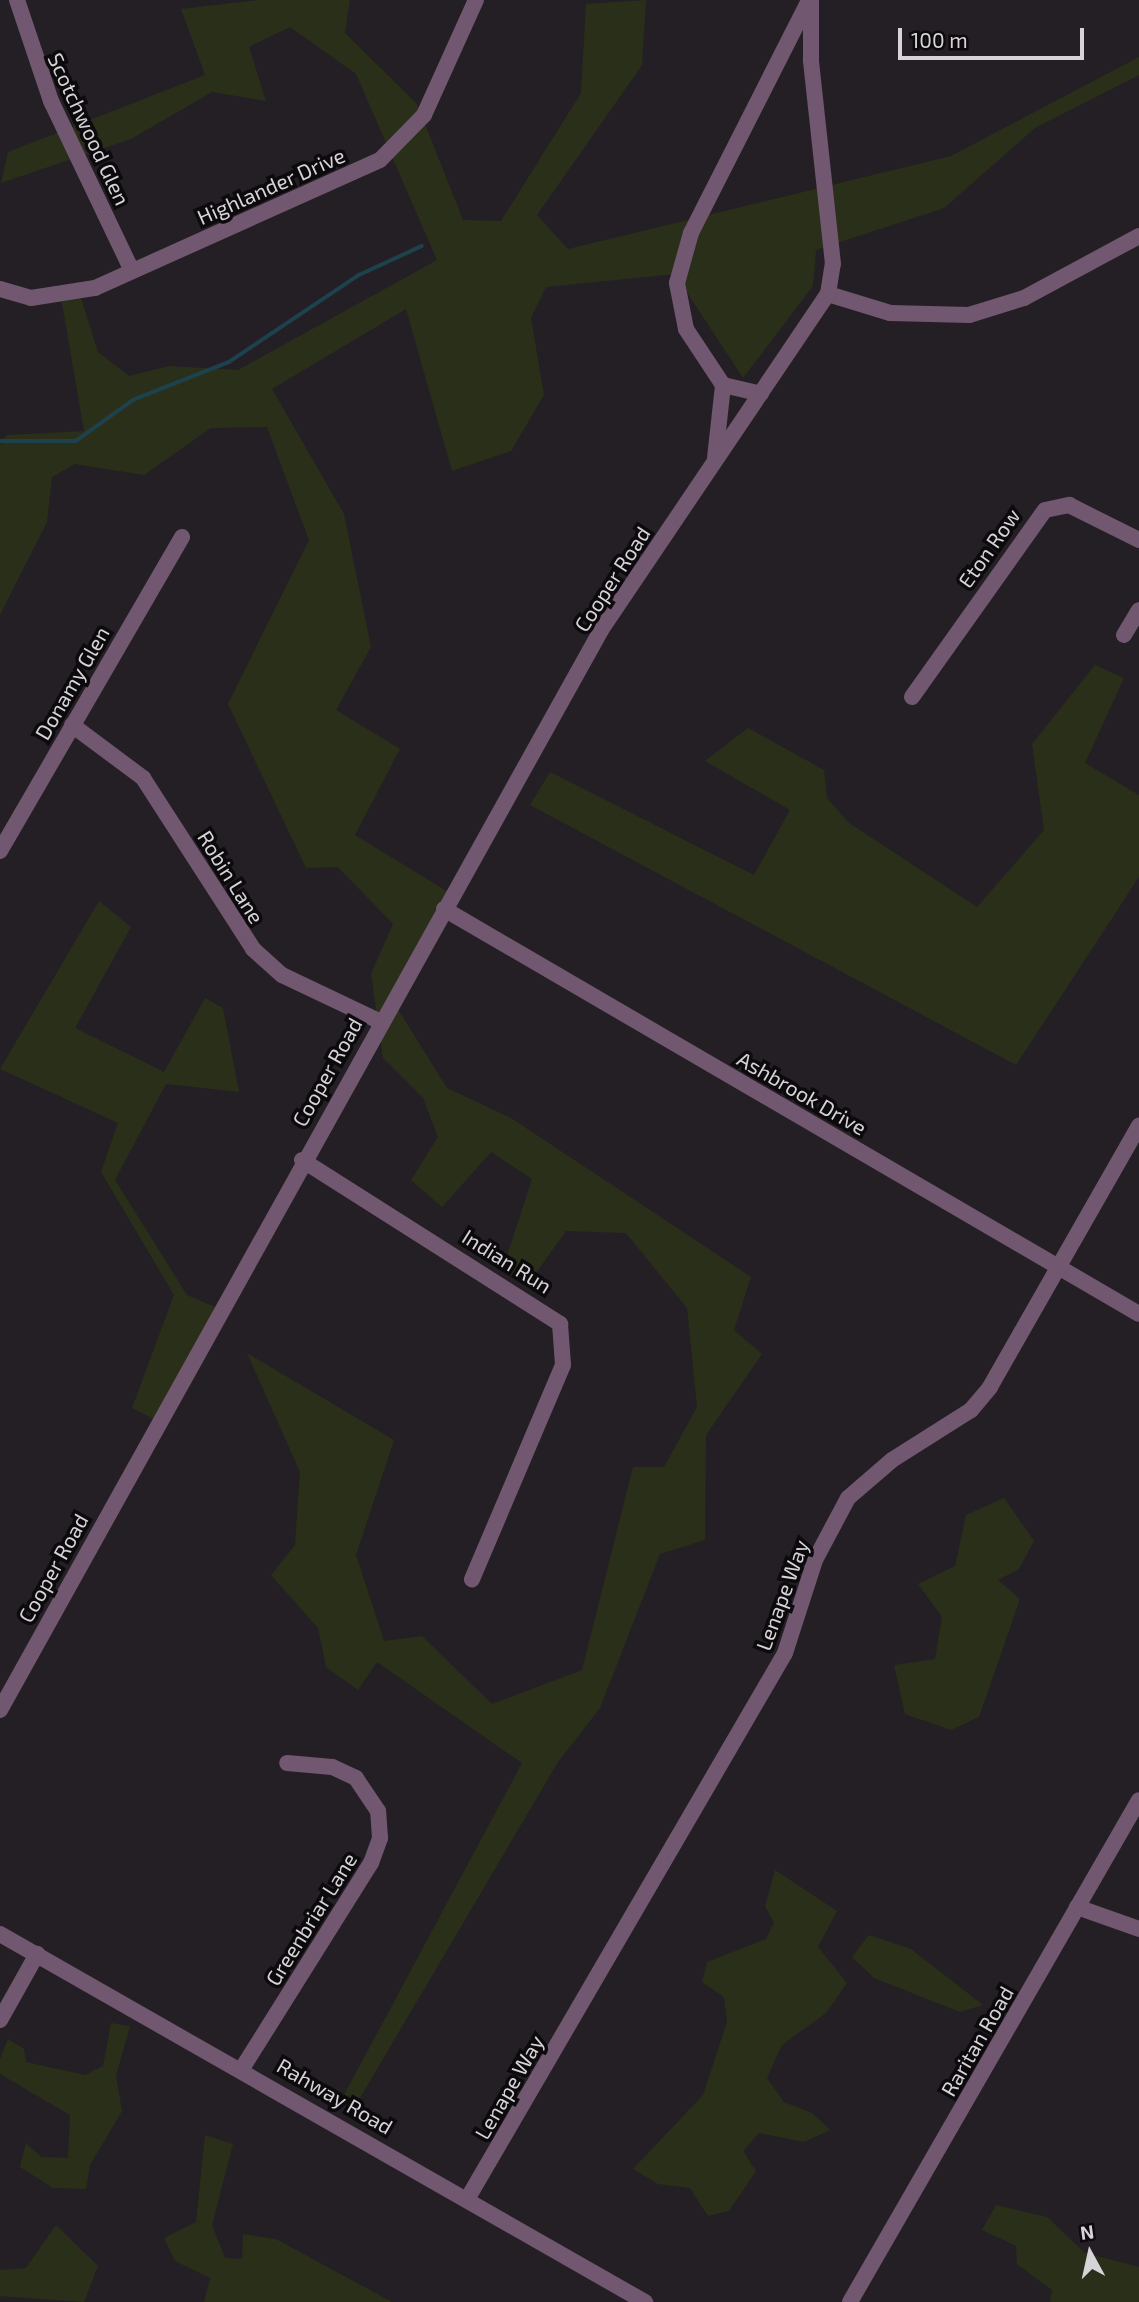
<!DOCTYPE html>
<style>
body{margin:0}
#map{position:relative;width:1139px;height:2302px;overflow:hidden;background:#241f25;font-family:"Exo 2",sans-serif}
div>[style]{position:absolute}
.green>*{inset:0;background:#2a2f19}
.stream>*{height:3.5px;margin:-1.75px;padding:0 1.75px;transform-origin:1.75px;border-radius:1.75px;background:#1d424e}
.minor>*{height:16px;margin:-8px;padding:0 8px;transform-origin:8px;border-radius:8px;background:#71576f}
span{translate:-50% -50%;white-space:nowrap;text-align:center;line-height:1.15;-webkit-text-stroke:7px #0c0a0d;paint-order:stroke}
.street-label{font-size:21px;color:#d7d4d8}
.north{position:absolute;left:1055px;top:2218px;width:70px;height:70px;-webkit-text-stroke:5px #0c0a0d;paint-order:stroke;rotate:352deg;font-size:19px;font-weight:700;line-height:28px;text-align:center;color:#d7d4d8}
.north::after{content:'';display:block;margin:auto;width:24px;height:32px;background:#d7d4d8;clip-path:polygon(50% 0,100% 100%,50% 72%,0 100%)}
.scale{position:absolute;left:898px;top:28px;width:186px;height:32px;box-sizing:border-box;border:4px solid #d7d4d8;border-top:0;padding-left:9px;font-size:21px;line-height:24px;white-space:nowrap;color:#d7d4d8;-webkit-text-stroke:5px #0c0a0d;paint-order:stroke}
</style>
<div id="map">
<div class="green">
<i style="clip-path:polygon(259px 0,350px 0,345px 33px,417px 104px,463px 220px,501px 221px,581px 93px,586px 4px,646px 0,642px 65px,537px 215px,568px 249px,951px 156px,1139px 57px,1139px 75px,1035px 128px,944px 208px,816px 250px,813px 286px,743px 378px,675px 274px,546px 287px,531px 318px,544px 395px,511px 451px,452px 471px,406px 309px,272px 389px,344px 514px,371px 647px,336px 710px,400px 749px,355px 835px,453px 895px,391px 998px,447px 1088px,511px 1118px,751px 1277px,734px 1330px,762px 1354px,706px 1435px,705px 1540px,660px 1554px,600px 1708px,558px 1762px,357px 2103px,344px 2095px,522px 1763px,377px 1662px,358px 1690px,326px 1667px,318px 1628px,271px 1575px,295px 1545px,300px 1472px,247px 1353px,394px 1440px,356px 1555px,384px 1641px,422px 1636px,492px 1704px,582px 1670px,633px 1467px,664px 1467px,697px 1407px,687px 1308px,626px 1233px,566px 1231px,526px 1287px,503px 1268px,532px 1179px,491px 1152px,442px 1207px,411px 1180px,438px 1137px,423px 1098px,383px 1058px,371px 974px,393px 924px,338px 867px,306px 868px,228px 704px,309px 540px,267px 427px,211px 428px,144px 475px,75px 464px,52px 477px,47px 522px,0 615px,0 445px,7px 435px,84px 431px,60px 292px,77px 285px,98px 352px,129px 376px,169px 366px,238px 370px,437px 260px,356px 74px,290px 27px,249px 47px,266px 101px,212px 92px,131px 139px,1px 183px,8px 152px,205px 75px,181px 9px)"></i>
<i style="clip-path:polygon(1095px 665px,1124px 678px,1085px 763px,1139px 795px,1139px 877px,1016px 1065px,530px 805px,550px 772px,754px 875px,790px 810px,705px 761px,748px 728px,824px 770px,827px 798px,849px 823px,977px 907px,1044px 830px,1032px 744px)"></i>
<i style="clip-path:polygon(99px 901px,131px 927px,75px 1028px,164px 1072px,205px 998px,223px 1008px,239px 1092px,166px 1084px,115px 1180px,187px 1295px,222px 1310px,162px 1423px,0 1342px,132px 1408px,174px 1295px,101px 1172px,118px 1123px,0 1069px)"></i>
<i style="clip-path:polygon(1004px 1498px,1034px 1541px,1019px 1569px,998px 1580px,1020px 1599px,979px 1717px,951px 1730px,905px 1714px,894px 1665px,935px 1659px,942px 1617px,918px 1584px,955px 1566px,966px 1515px)"></i>
<i style="clip-path:polygon(775px 1870px,837px 1911px,818px 1947px,847px 1983px,826px 2013px,782px 2045px,767px 2078px,784px 2102px,812px 2113px,830px 2130px,804px 2142px,759px 2133px,743px 2151px,756px 2171px,729px 2211px,708px 2216px,690px 2188px,658px 2184px,633px 2169px,703px 2095px,727px 2022px,724px 1997px,702px 1982px,707px 1962px,766px 1939px,774px 1923px,765px 1906px)"></i>
<i style="clip-path:polygon(869px 1935px,911px 1949px,983px 2005px,960px 2012px,874px 1978px,852px 1957px)"></i>
<i style="clip-path:polygon(111px 2023px,130px 2026px,116px 2076px,122px 2111px,90px 2165px,86px 2189px,53px 2188px,20px 2167px,26px 2143px,41px 2157px,68px 2158px,70px 2115px,0 2074px,0 2059px,8px 2039px,24px 2049px,26px 2062px,85px 2075px,103px 2066px)"></i>
<i style="clip-path:polygon(205px 2135px,233px 2144px,212px 2225px,225px 2258px,242px 2259px,243px 2234px,276px 2239px,392px 2302px,204px 2302px,210px 2278px,175px 2261px,164px 2238px,196px 2222px)"></i>
<i style="clip-path:polygon(996px 2205px,1047px 2217px,1085px 2253px,1139px 2267px,1139px 2302px,1050px 2302px,1052px 2290px,1017px 2264px,1016px 2246px,982px 2230px)"></i>
<i style="clip-path:polygon(56px 2225px,98px 2266px,84px 2302px,0 2296px,0 2270px,26px 2268px)"></i>
</div>
<div class="stream">
<i style="left:0;top:441px;width:76px"></i>
<i style="left:76px;top:441px;width:70px;rotate:-35.7deg"></i>
<i style="left:133px;top:400px;width:103px;rotate:-21.6deg"></i>
<i style="left:229px;top:362px;width:156px;rotate:-33.8deg"></i>
<i style="left:359px;top:275px;width:69px;rotate:-24.7deg"></i>
</div>
<div class="minor">
<i style="left:17px;top:0;width:107px;rotate:71.4deg"></i>
<i style="left:51px;top:101px;width:188px;rotate:64.5deg"></i>
<i style="left:0;top:289px;width:32px;rotate:16deg"></i>
<i style="left:31px;top:298px;width:65px;rotate:-8.9deg"></i>
<i style="left:95px;top:288px;width:312px;rotate:-24.2deg"></i>
<i style="left:380px;top:160px;width:63px;rotate:-45.6deg"></i>
<i style="left:424px;top:115px;width:126px;rotate:-65.7deg"></i>
<i style="left:828px;top:294px;width:65px;rotate:17deg"></i>
<i style="left:890px;top:313px;width:79px;rotate:1.5deg"></i>
<i style="left:969px;top:315px;width:58px;rotate:-17.2deg"></i>
<i style="left:1024px;top:298px;width:131px;rotate:-28.3deg"></i>
<i style="left:723px;top:385px;width:39px;rotate:13deg"></i>
<i style="left:715px;top:458px;width:73px;rotate:-83.7deg"></i>
<i style="left:723px;top:385px;width:67px;rotate:-123.5deg"></i>
<i style="left:686px;top:329px;width:47px;rotate:-101.1deg"></i>
<i style="left:677px;top:283px;width:52px;rotate:-74.4deg"></i>
<i style="left:691px;top:233px;width:261px;rotate:-63.1deg"></i>
<i style="left:1124px;top:635px;width:29px;rotate:-59deg"></i>
<i style="left:912px;top:697px;width:229px;rotate:-54.6deg"></i>
<i style="left:1045px;top:510px;width:25px;rotate:-12deg"></i>
<i style="left:1069px;top:505px;width:78px;rotate:26.6deg"></i>
<i style="left:72px;top:725px;width:89px;rotate:36.7deg"></i>
<i style="left:143px;top:778px;width:203px;rotate:57.2deg"></i>
<i style="left:253px;top:949px;width:39px;rotate:42deg"></i>
<i style="left:282px;top:975px;width:107px;rotate:25.4deg"></i>
<i style="left:0;top:851px;width:363px;rotate:-59.9deg"></i>
<i style="left:444px;top:909px;width:804px;rotate:30.23deg"></i>
<i style="left:302px;top:1160px;width:306px;rotate:32.4deg"></i>
<i style="left:560px;top:1324px;width:41px;rotate:85.8deg"></i>
<i style="left:563px;top:1365px;width:233px;rotate:113deg"></i>
<i style="left:0;top:1710px;width:1236px;rotate:-60.9deg"></i>
<i style="left:601px;top:630px;width:405px;rotate:-56deg"></i>
<i style="left:828px;top:294px;width:30px;rotate:-81deg"></i>
<i style="left:833px;top:264px;width:205px;rotate:-96.2deg"></i>
<i style="left:811px;top:60px;width:60px;rotate:-90deg"></i>
<i style="left:1077px;top:1907px;width:66px;rotate:19.5deg"></i>
<i style="left:0;top:1934px;width:743px;rotate:29.71deg"></i>
<i style="left:0;top:2020px;width:76px;rotate:-60.7deg"></i>
<i style="left:243px;top:2067px;width:241px;rotate:-57.9deg"></i>
<i style="left:371px;top:1863px;width:27px;rotate:-70deg"></i>
<i style="left:380px;top:1838px;width:27px;rotate:-94deg"></i>
<i style="left:378px;top:1811px;width:40px;rotate:-124deg"></i>
<i style="left:356px;top:1778px;width:26px;rotate:-155deg"></i>
<i style="left:332px;top:1767px;width:45px;rotate:-174.9deg"></i>
<i style="left:469px;top:2196px;width:628px;rotate:-59.8deg"></i>
<i style="left:785px;top:1653px;width:98px;rotate:-72.1deg"></i>
<i style="left:815px;top:1560px;width:70px;rotate:-62deg"></i>
<i style="left:848px;top:1498px;width:58px;rotate:-40.8deg"></i>
<i style="left:892px;top:1460px;width:93px;rotate:-32.3deg"></i>
<i style="left:971px;top:1410px;width:30px;rotate:-50deg"></i>
<i style="left:990px;top:1387px;width:301px;rotate:-60.3deg"></i>
<i style="left:850px;top:2302px;width:579px;rotate:-60.07deg"></i>
</div>
<div class="street-label">
<span style="left:89px;top:129px;rotate:65deg">Scotchwood Glen</span>
<span style="left:271px;top:186px;rotate:-24deg">Highlander Drive</span>
<span style="left:989px;top:548px;rotate:-55deg">Eton Row</span>
<span style="left:612px;top:579px;rotate:-57deg">Cooper Road</span>
<span style="left:72px;top:683px;rotate:-60deg">Donamy Glen</span>
<span style="left:231px;top:877px;rotate:58deg">Robin Lane</span>
<span style="left:327px;top:1072px;rotate:-61deg">Cooper Road</span>
<span style="left:802px;top:1093px;rotate:30deg">Ashbrook Drive</span>
<span style="left:507px;top:1261px;rotate:32deg">Indian Run</span>
<span style="left:53px;top:1568px;rotate:-61deg">Cooper Road</span>
<span style="left:782px;top:1595px;rotate:-70deg">Lenape Way</span>
<span style="left:311px;top:1919px;rotate:-58deg">Greenbriar Lane</span>
<span style="left:977px;top:2041px;rotate:-60deg">Raritan Road</span>
<span style="left:509px;top:2087px;rotate:-60deg">Lenape Way</span>
<span style="left:335px;top:2096px;rotate:30deg">Rahway Road</span>
</div>
<div class="north">N</div>
<div class="scale">100 m</div>
</div>
